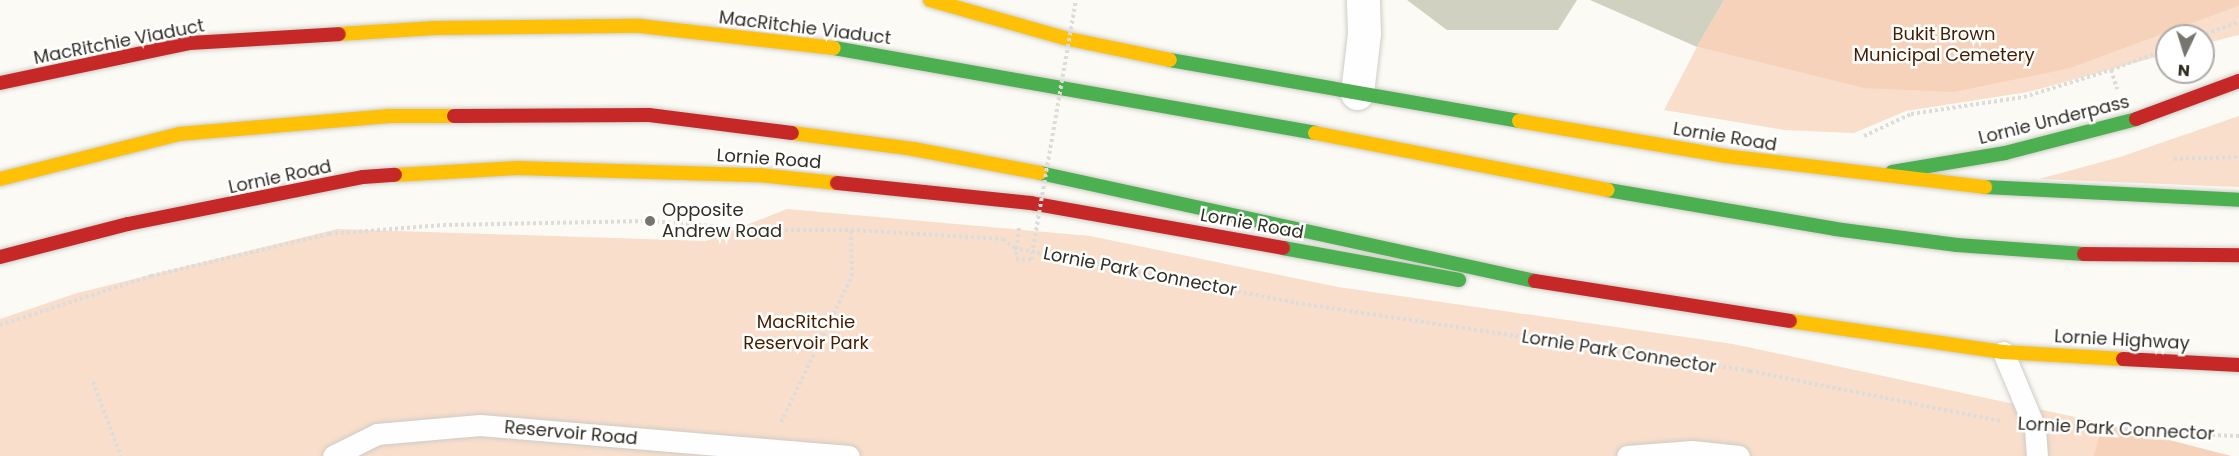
<!DOCTYPE html>
<style>
body{margin:0}
#map{position:relative;width:2239px;height:456px;overflow:hidden;background:#fbfaf5;font-family:Poppins,sans-serif}
div>[style]{position:absolute}
.green>*{inset:0;background:#f9decb}
.forest>*{inset:0;background:#f6d2ba}
.building>*{inset:0;background:#d1d1c1}
.path>*{height:4px;margin-top:-2px;transform-origin:0;background:repeating-linear-gradient(90deg,#dcdcdb 0 3px,transparent 0 6px)}
.roads{filter:drop-shadow(0 0 2px #ceccc6) drop-shadow(0 0 2px #ceccc6)}
.lane>*{height:21px;margin:-10.5px;padding:0 10.5px;transform-origin:10.5px;border-radius:10.5px;background:#fefefe}
.street>*{height:33px;margin:-16.5px;padding:0 16.5px;transform-origin:16.5px;border-radius:16.5px;background:#fefefe}
.fast>*{height:14px;margin:-7px;padding:0 7px;transform-origin:7px;border-radius:7px;background:#4caf50}
.slow>*{height:14px;margin:-7px;padding:0 7px;transform-origin:7px;border-radius:7px;background:#ffc107}
.jam>*{height:14px;margin:-7px;padding:0 7px;transform-origin:7px;border-radius:7px;background:#c62828}
.path-bridge>*{height:4px;margin-top:-2px;transform-origin:0;background:repeating-linear-gradient(90deg,#dcdcdb 0 3px,transparent 0 6px)}
.dots>*{width:16px;height:16px;translate:-50% -50%;box-sizing:border-box;border:3px solid #fff;border-radius:50%}
span{translate:-50% -50%;white-space:nowrap;text-align:center;line-height:1.15;-webkit-text-stroke:5px #fff;paint-order:stroke}
.street-label{font-size:18px;color:#312e25}
.park-label{font-size:18px;color:#451e00}
.poi-label{font-size:18px;color:#312e25}
.left{translate:0 -50%;text-align:left}
.north{position:absolute;left:2155px;top:24px;width:60px;height:60px;box-sizing:border-box;background:#fff;border:2px solid #adaba8;border-radius:50%;rotate:184deg;font-size:16px;font-weight:700;line-height:24px;text-align:center;color:#312e25}
.north::after{content:'';display:block;margin:auto;width:21px;height:27px;background:#78756e;clip-path:polygon(50% 0,100% 100%,50% 72%,0 100%)}
</style>
<div id="map">
<div class="green">
<i style="clip-path:polygon(2239px 6px,2239px 35px,2203px 44px,2203px 36px,2167px 36px,2167px 54px,2028px 92px,1906px 111px,1854px 133px,1784px 130px,1664px 110px,1697px 47px,1863px 88px,2071px 68px)"></i>
<i style="clip-path:polygon(2239px 116px,2239px 187px,2039px 179px,2120px 157px)"></i>
<i style="clip-path:polygon(787px 209px,1090px 236px,1338px 287px,1733px 344px,2103px 423px,2231px 456px,0 456px,0 319px,77px 293px,337px 229px,706px 241px)"></i>
</div>
<div class="forest">
<i style="clip-path:polygon(1724px 0,2239px 0,2239px 6px,2071px 68px,1953px 92px,1863px 88px,1697px 47px)"></i>
<i style="clip-path:polygon(2103px 423px,2231px 456px,2094px 456px)"></i>
</div>
<div class="building">
<i style="clip-path:polygon(1407px 0,1577px 0,1558px 30px,1447px 30px)"></i>
<i style="clip-path:polygon(1590px 0,1724px 0,1697px 47px)"></i>
</div>
<div class="path">
<i style="left:2200px;top:36px;width:41px;rotate:-19.7deg"></i>
<i style="left:2111px;top:70px;width:60px;rotate:-20.6deg"></i>
<i style="left:1864px;top:136px;width:52px;rotate:-25.1deg"></i>
<i style="left:1911px;top:114px;width:114px;rotate:-8.6deg"></i>
<i style="left:2024px;top:97px;width:91px;rotate:-17.2deg"></i>
<i style="left:2111px;top:70px;width:20px;rotate:72deg"></i>
<i style="left:2174px;top:159px;width:65px;rotate:-1.8deg"></i>
<i style="left:1003px;top:239px;width:14px;rotate:39deg"></i>
<i style="left:1014px;top:248px;width:287px;rotate:11deg"></i>
<i style="left:1296px;top:303px;width:459px;rotate:8.5deg"></i>
<i style="left:1750px;top:371px;width:256px;rotate:11.3deg"></i>
<i style="left:0;top:325px;width:159px;rotate:-18deg"></i>
<i style="left:151px;top:276px;width:183px;rotate:-13.3deg"></i>
<i style="left:329px;top:234px;width:114px;rotate:-4.5deg"></i>
<i style="left:443px;top:225px;width:207px;rotate:-1.1deg"></i>
<i style="left:650px;top:221px;width:111px;rotate:4.6deg"></i>
<i style="left:761px;top:230px;width:90px"></i>
<i style="left:851px;top:230px;width:152px;rotate:3.4deg"></i>
<i style="left:93px;top:382px;width:79px;rotate:69.3deg"></i>
<i style="left:781px;top:422px;width:162px;rotate:-64.1deg"></i>
<i style="left:852px;top:276px;width:46px;rotate:-91.2deg"></i>
<i style="left:2062px;top:425px;width:21px;rotate:-5deg"></i>
<i style="left:2083px;top:423px;width:76px;rotate:7.6deg"></i>
<i style="left:2158px;top:433px;width:81px;rotate:2.1deg"></i>
</div>
<div class="roads">
<div class="lane">
<i style="left:2003px;top:352px;width:82px;rotate:67.2deg"></i>
<i style="left:2035px;top:428px;width:28px;rotate:86deg"></i>
<i style="left:333px;top:456px;width:49px;rotate:-26.6deg"></i>
<i style="left:377px;top:434px;width:103px;rotate:-5deg"></i>
<i style="left:480px;top:425px;width:370px;rotate:4.8deg"></i>
<i style="left:1627px;top:456px;width:65px;rotate:-4.4deg"></i>
<i style="left:1692px;top:451px;width:47px;rotate:6.1deg"></i>
</div>
<div class="street">
<i style="left:1357px;top:93px;width:60px;rotate:-83.3deg"></i>
<i style="left:1364px;top:33px;width:33px;rotate:-92deg"></i>
</div>
<div class="fast">
<i style="left:834px;top:48px;width:488px;rotate:10deg"></i>
<i style="left:1170px;top:60px;width:354px;rotate:9.9deg"></i>
<i style="left:1892px;top:172px;width:115px;rotate:-9.5deg"></i>
<i style="left:2005px;top:153px;width:135px;rotate:-14.5deg"></i>
<i style="left:1040px;top:173px;width:507px;rotate:12.31deg"></i>
<i style="left:1985px;top:187px;width:254px;rotate:2.9deg"></i>
<i style="left:1608px;top:190px;width:230px;rotate:9.7deg"></i>
<i style="left:1835px;top:229px;width:123px;rotate:7.5deg"></i>
<i style="left:1957px;top:245px;width:127px;rotate:4.1deg"></i>
<i style="left:1283px;top:248px;width:179px;rotate:10.3deg"></i>
</div>
<div class="slow">
<i style="left:930px;top:0;width:139px;rotate:15.8deg"></i>
<i style="left:1064px;top:38px;width:108px;rotate:11.7deg"></i>
<i style="left:339px;top:34px;width:96px;rotate:-3.6deg"></i>
<i style="left:435px;top:28px;width:205px;rotate:-0.6deg"></i>
<i style="left:640px;top:26px;width:195px;rotate:6.5deg"></i>
<i style="left:1519px;top:121px;width:209px;rotate:9.6deg"></i>
<i style="left:1725px;top:156px;width:262px;rotate:6.8deg"></i>
<i style="left:792px;top:133px;width:122px;rotate:7.5deg"></i>
<i style="left:913px;top:149px;width:129px;rotate:10.7deg"></i>
<i style="left:1315px;top:133px;width:298px;rotate:11deg"></i>
<i style="left:395px;top:175px;width:122px;rotate:-3.3deg"></i>
<i style="left:517px;top:168px;width:242px;rotate:1.7deg"></i>
<i style="left:759px;top:175px;width:78px;rotate:5.9deg"></i>
<i style="left:0;top:179px;width:185px;rotate:-14.1deg"></i>
<i style="left:179px;top:134px;width:211px;rotate:-4.9deg"></i>
<i style="left:389px;top:116px;width:65px"></i>
<i style="left:1790px;top:321px;width:215px;rotate:8.3deg"></i>
<i style="left:2003px;top:352px;width:120px;rotate:3.3deg"></i>
</div>
<div class="jam">
<i style="left:0;top:83px;width:193px;rotate:-11.9deg"></i>
<i style="left:189px;top:43px;width:150px;rotate:-3.4deg"></i>
<i style="left:454px;top:116px;width:195px;rotate:-0.3deg"></i>
<i style="left:649px;top:115px;width:144px;rotate:7.2deg"></i>
<i style="left:2136px;top:119px;width:110px;rotate:-20.3deg"></i>
<i style="left:837px;top:183px;width:195px;rotate:5.9deg"></i>
<i style="left:1031px;top:203px;width:256px;rotate:10.1deg"></i>
<i style="left:2084px;top:254px;width:155px;rotate:0.4deg"></i>
<i style="left:0;top:257px;width:132px;rotate:-14.5deg"></i>
<i style="left:128px;top:224px;width:240px;rotate:-11.3deg"></i>
<i style="left:363px;top:177px;width:32px;rotate:-4deg"></i>
<i style="left:1535px;top:281px;width:258px;rotate:8.9deg"></i>
<i style="left:2123px;top:359px;width:116px;rotate:3deg"></i>
</div>
</div>
<div class="path-bridge">
<i style="left:1019px;top:228px;width:31px;rotate:96deg"></i>
<i style="left:1016px;top:259px;width:15px;rotate:4deg"></i>
<i style="left:1031px;top:260px;width:264px;rotate:-80.2deg"></i>
</div>
<div class="dots">
<i style="left:650px;top:221px;background:#78756e"></i>
</div>
<div class="street-label">
<span style="left:805px;top:28px;rotate:7deg">MacRitchie Viaduct</span>
<span style="left:119px;top:42px;rotate:-11deg">MacRitchie Viaduct</span>
<span style="left:2054px;top:120px;rotate:-14deg">Lornie Underpass</span>
<span style="left:1725px;top:137px;rotate:9deg">Lornie Road</span>
<span style="left:769px;top:159px;rotate:4deg">Lornie Road</span>
<span style="left:280px;top:177px;rotate:-12deg">Lornie Road</span>
<span style="left:1252px;top:224px;rotate:10deg">Lornie Road</span>
<span style="left:1140px;top:272px;rotate:11deg">Lornie Park Connector</span>
<span style="left:2122px;top:340px;rotate:3deg">Lornie Highway</span>
<span style="left:1619px;top:352px;rotate:9deg">Lornie Park Connector</span>
<span style="left:2116px;top:429px;rotate:3deg">Lornie Park Connector</span>
<span style="left:571px;top:433px;rotate:5deg">Reservoir Road</span>
</div>
<div class="park-label">
<span style="left:1944px;top:45px">Bukit Brown<br>Municipal Cemetery</span>
<span style="left:806px;top:333px">MacRitchie<br>Reservoir Park</span>
</div>
<div class="poi-label">
<span class="left" style="left:662px;top:221px">Opposite<br>Andrew Road</span>
</div>
<div class="north">N</div>
</div>
